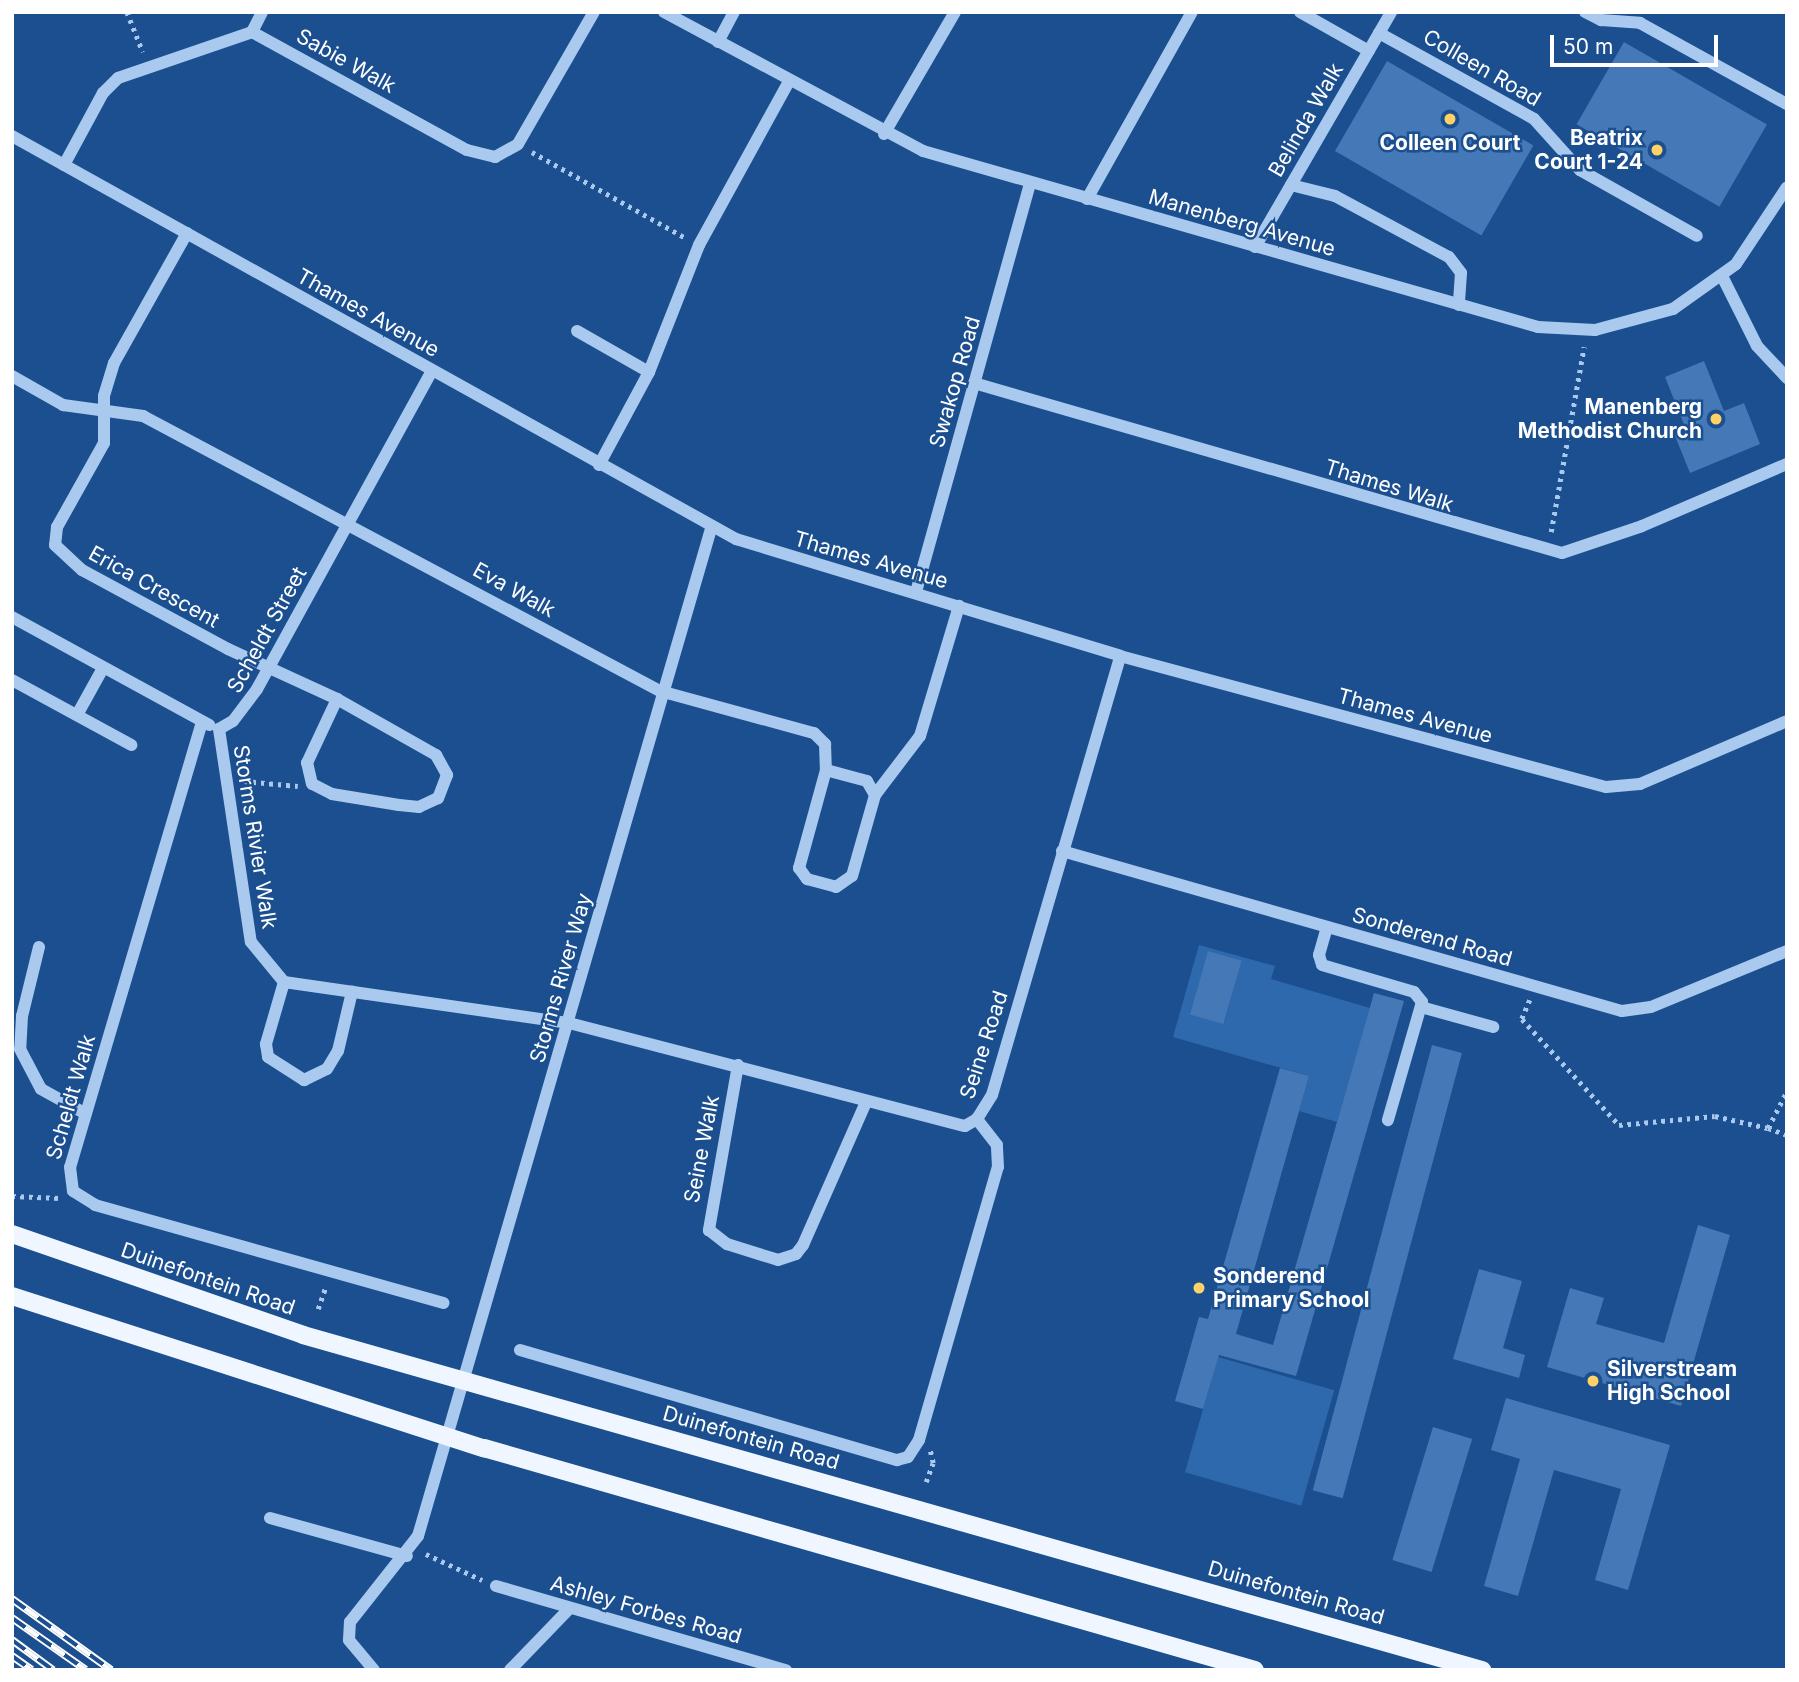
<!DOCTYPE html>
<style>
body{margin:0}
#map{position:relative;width:1799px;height:1682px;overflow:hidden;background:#1b4f8f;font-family:Inter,sans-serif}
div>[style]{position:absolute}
.green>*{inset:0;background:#2e69ad;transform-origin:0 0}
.building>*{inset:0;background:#4478b7;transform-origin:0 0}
.path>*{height:4.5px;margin-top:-2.25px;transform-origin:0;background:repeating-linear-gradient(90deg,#a9c9ee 0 3.5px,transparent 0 8.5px)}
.minor>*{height:12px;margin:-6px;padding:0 6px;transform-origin:6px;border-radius:6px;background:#a9c9ee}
.major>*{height:18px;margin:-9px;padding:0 9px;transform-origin:9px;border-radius:9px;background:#f0f6ff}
.rail>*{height:8px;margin-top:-4px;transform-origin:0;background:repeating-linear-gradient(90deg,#1b4f8f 0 16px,#fff 0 32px);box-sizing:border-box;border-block:2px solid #fff}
.dots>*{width:19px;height:19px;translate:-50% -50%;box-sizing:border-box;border:4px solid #1b4f8f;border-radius:50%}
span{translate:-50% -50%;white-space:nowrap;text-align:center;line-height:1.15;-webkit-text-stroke:5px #1b4f8f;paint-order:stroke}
.street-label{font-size:21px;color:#fff}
.poi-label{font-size:21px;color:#fff;font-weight:700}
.right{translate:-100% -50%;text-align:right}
.left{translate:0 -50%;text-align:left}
.frame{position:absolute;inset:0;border:14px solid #fff;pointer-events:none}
.scale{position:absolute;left:1550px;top:35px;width:168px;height:32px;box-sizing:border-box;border:4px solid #fff;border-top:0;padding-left:9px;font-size:21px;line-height:24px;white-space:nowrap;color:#fff;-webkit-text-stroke:5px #1b4f8f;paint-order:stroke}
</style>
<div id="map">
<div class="green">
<i style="clip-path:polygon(evenodd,1199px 945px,1275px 966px,1271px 979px,1370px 1008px,1337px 1122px,1299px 1111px,1309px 1076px,1173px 1037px,1199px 945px,1208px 952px,1241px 961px,1224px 1023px,1190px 1014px,1208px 952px)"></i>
<i style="left:1218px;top:1357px;width:121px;height:120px;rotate:16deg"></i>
</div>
<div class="building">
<i style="left:1624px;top:42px;width:165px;height:95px;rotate:30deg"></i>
<i style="left:1387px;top:61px;width:169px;height:104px;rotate:30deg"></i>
<i style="clip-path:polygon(1704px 361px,1724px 411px,1744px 403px,1760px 444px,1690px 473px,1673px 431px,1685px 427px,1665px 377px)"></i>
<i style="left:1208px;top:951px;width:35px;height:66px;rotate:16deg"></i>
<i style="clip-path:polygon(1374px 993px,1404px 1001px,1296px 1376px,1219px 1355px,1203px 1409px,1175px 1401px,1199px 1317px,1208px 1319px,1280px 1068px,1309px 1076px,1236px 1334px,1273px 1345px)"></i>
<i style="left:1432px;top:1045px;width:31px;height:461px;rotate:15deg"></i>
<i style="clip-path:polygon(1698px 1225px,1730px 1235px,1681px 1406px,1547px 1367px,1570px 1288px,1604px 1298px,1596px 1324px,1664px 1343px)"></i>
<i style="clip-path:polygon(1479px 1269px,1522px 1281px,1503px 1348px,1525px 1355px,1519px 1378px,1453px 1359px)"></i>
<i style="clip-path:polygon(1506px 1398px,1670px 1445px,1628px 1590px,1595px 1580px,1621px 1489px,1554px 1470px,1518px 1596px,1484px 1586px,1520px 1459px,1491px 1450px)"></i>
<i style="left:1433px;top:1427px;width:41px;height:139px;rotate:17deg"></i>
</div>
<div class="path">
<i style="left:127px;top:12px;width:43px;rotate:68.2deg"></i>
<i style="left:532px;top:152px;width:176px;rotate:29.2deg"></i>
<i style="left:1551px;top:532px;width:188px;rotate:-79.9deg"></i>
<i style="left:244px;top:781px;width:54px;rotate:5.3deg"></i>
<i style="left:1530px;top:1000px;width:21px;rotate:113deg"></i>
<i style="left:1522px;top:1019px;width:144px;rotate:47.5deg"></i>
<i style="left:1619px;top:1125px;width:96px;rotate:-5.4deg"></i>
<i style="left:1715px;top:1116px;width:54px;rotate:12.8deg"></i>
<i style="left:1768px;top:1128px;width:42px;rotate:-62.8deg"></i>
<i style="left:1768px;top:1128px;width:20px;rotate:20deg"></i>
<i style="left:12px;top:1196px;width:48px;rotate:2.4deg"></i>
<i style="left:318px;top:1309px;width:24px;rotate:-71deg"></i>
<i style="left:926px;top:1482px;width:20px;rotate:-70deg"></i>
<i style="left:933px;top:1463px;width:13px;rotate:-103deg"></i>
<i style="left:426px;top:1554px;width:62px;rotate:24.9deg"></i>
</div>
<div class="minor">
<i style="left:664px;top:12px;width:294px;rotate:28.2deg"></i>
<i style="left:923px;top:151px;width:640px;rotate:15.97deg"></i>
<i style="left:1538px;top:327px;width:57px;rotate:3deg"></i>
<i style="left:1595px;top:330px;width:81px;rotate:-15.1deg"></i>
<i style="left:1673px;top:309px;width:77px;rotate:-35.5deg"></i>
<i style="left:1736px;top:264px;width:92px;rotate:-56.5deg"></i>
<i style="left:1300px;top:12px;width:79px;rotate:29.5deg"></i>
<i style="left:1585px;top:12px;width:18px;rotate:27deg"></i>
<i style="left:1601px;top:20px;width:39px;rotate:4deg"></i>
<i style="left:1640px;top:23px;width:168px;rotate:28.9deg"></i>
<i style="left:252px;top:32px;width:22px;rotate:-63deg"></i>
<i style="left:1379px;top:33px;width:177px;rotate:29deg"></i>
<i style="left:1534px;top:119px;width:69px;rotate:48deg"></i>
<i style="left:1580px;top:170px;width:134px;rotate:29.4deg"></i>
<i style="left:718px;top:42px;width:34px;rotate:-62deg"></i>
<i style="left:884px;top:134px;width:141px;rotate:-59.8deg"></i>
<i style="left:12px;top:136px;width:829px;rotate:29.1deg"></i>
<i style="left:736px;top:539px;width:401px;rotate:16.9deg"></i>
<i style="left:1120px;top:656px;width:503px;rotate:15.09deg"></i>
<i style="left:1606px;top:787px;width:34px;rotate:-5deg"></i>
<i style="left:1640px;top:784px;width:160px;rotate:-23.2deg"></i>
<i style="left:64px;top:165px;width:82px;rotate:-61.6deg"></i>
<i style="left:103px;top:93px;width:21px;rotate:-45deg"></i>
<i style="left:118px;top:78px;width:142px;rotate:-18.9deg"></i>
<i style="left:252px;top:32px;width:245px;rotate:28.8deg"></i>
<i style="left:467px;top:150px;width:29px;rotate:14deg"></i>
<i style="left:495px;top:157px;width:26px;rotate:-29deg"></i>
<i style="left:518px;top:144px;width:152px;rotate:-60.1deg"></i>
<i style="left:1291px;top:185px;width:45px;rotate:14deg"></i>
<i style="left:1335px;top:196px;width:129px;rotate:28.2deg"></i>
<i style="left:1449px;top:257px;width:20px;rotate:53deg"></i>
<i style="left:1461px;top:273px;width:32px;rotate:94deg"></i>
<i style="left:1087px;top:199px;width:214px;rotate:-60.7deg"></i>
<i style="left:187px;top:233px;width:149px;rotate:119.3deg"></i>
<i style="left:114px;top:363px;width:34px;rotate:107deg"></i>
<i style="left:104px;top:396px;width:47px;rotate:90deg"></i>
<i style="left:104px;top:443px;width:96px;rotate:119.2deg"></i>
<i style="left:57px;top:527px;width:18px;rotate:96deg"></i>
<i style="left:55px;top:545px;width:37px;rotate:43deg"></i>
<i style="left:82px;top:570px;width:166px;rotate:28.4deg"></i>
<i style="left:228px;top:649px;width:120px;rotate:24.6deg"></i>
<i style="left:337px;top:699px;width:114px;rotate:29.5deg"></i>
<i style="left:436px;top:755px;width:23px;rotate:61deg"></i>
<i style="left:447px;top:775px;width:25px;rotate:111deg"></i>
<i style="left:438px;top:798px;width:21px;rotate:155deg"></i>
<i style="left:419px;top:807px;width:20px;rotate:-174deg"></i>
<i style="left:399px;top:805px;width:68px;rotate:-170.7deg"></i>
<i style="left:332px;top:794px;width:22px;rotate:-153deg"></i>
<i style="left:312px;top:784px;width:22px;rotate:-103deg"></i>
<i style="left:307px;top:763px;width:71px;rotate:-64.9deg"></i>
<i style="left:1255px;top:247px;width:272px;rotate:-59.9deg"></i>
<i style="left:1722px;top:276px;width:78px;rotate:63.4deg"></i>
<i style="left:1757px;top:346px;width:44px;rotate:46.8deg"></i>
<i style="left:577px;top:331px;width:83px;rotate:29.7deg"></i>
<i style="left:12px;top:376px;width:59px;rotate:29.6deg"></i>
<i style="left:63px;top:405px;width:81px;rotate:7.8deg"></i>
<i style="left:143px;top:416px;width:586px;rotate:28.01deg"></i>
<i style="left:660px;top:691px;width:160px;rotate:15.3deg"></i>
<i style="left:814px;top:733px;width:16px;rotate:45deg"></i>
<i style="left:825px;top:744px;width:26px;rotate:88deg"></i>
<i style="left:826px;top:770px;width:102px;rotate:105.4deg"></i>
<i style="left:799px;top:868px;width:14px;rotate:54deg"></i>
<i style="left:807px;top:879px;width:30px;rotate:15deg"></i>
<i style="left:836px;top:887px;width:19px;rotate:-35deg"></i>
<i style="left:852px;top:876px;width:84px;rotate:-74.1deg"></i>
<i style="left:875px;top:795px;width:16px;rotate:-120deg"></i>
<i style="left:867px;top:781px;width:42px;rotate:-165deg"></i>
<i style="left:974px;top:383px;width:612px;rotate:16.13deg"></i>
<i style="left:1562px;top:553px;width:84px;rotate:-18.6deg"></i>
<i style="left:1642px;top:526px;width:158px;rotate:-23.2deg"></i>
<i style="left:599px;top:465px;width:106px;rotate:-61.7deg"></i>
<i style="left:649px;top:372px;width:136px;rotate:-68.5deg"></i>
<i style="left:699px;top:245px;width:187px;rotate:-61.2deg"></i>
<i style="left:916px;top:592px;width:425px;rotate:-74.4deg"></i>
<i style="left:12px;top:617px;width:225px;rotate:28.7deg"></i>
<i style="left:12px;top:680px;width:136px;rotate:28.6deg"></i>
<i style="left:77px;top:715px;width:54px;rotate:-61deg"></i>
<i style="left:202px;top:722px;width:464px;rotate:106.5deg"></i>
<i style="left:70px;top:1167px;width:24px;rotate:83deg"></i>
<i style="left:73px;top:1191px;width:26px;rotate:32deg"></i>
<i style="left:95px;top:1205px;width:362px;rotate:15.7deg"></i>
<i style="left:219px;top:729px;width:215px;rotate:81.5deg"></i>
<i style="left:251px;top:942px;width:52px;rotate:50.5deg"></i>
<i style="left:284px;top:982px;width:288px;rotate:8.2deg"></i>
<i style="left:569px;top:1023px;width:409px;rotate:14.6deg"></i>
<i style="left:965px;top:1126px;width:14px;rotate:-30deg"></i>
<i style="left:977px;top:1119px;width:28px;rotate:-58deg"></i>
<i style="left:992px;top:1095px;width:457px;rotate:-73.7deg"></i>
<i style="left:219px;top:729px;width:16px;rotate:-30deg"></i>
<i style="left:233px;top:721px;width:40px;rotate:-53deg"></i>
<i style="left:257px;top:689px;width:363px;rotate:-61.2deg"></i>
<i style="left:875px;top:795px;width:74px;rotate:-52.7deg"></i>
<i style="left:920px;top:736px;width:136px;rotate:-73.3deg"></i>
<i style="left:1062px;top:851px;width:582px;rotate:15.95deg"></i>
<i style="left:1622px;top:1011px;width:29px;rotate:-8deg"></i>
<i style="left:1651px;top:1007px;width:147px;rotate:-22.4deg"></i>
<i style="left:1327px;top:927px;width:29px;rotate:106deg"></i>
<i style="left:1319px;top:955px;width:10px;rotate:73deg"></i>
<i style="left:1322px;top:965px;width:96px;rotate:16.4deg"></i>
<i style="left:1414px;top:992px;width:13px;rotate:51deg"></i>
<i style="left:1422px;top:1002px;width:123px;rotate:106.1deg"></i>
<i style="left:39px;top:947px;width:71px;rotate:103.8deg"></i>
<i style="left:22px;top:1016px;width:33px;rotate:93deg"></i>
<i style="left:20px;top:1049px;width:45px;rotate:62.3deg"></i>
<i style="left:41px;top:1089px;width:51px;rotate:29.1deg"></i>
<i style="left:284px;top:982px;width:65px;rotate:106.2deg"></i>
<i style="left:266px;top:1044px;width:13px;rotate:81deg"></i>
<i style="left:268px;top:1057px;width:43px;rotate:32.6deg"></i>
<i style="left:304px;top:1080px;width:25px;rotate:-26deg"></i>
<i style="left:327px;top:1069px;width:21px;rotate:-59deg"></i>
<i style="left:338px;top:1051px;width:61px;rotate:-76.7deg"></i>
<i style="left:1421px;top:1007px;width:75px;rotate:15.5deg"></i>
<i style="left:738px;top:1065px;width:168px;rotate:100deg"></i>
<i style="left:709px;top:1230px;width:23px;rotate:38deg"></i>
<i style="left:727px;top:1244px;width:53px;rotate:17.4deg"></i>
<i style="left:778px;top:1260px;width:19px;rotate:-18deg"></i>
<i style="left:796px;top:1254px;width:11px;rotate:-52deg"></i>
<i style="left:803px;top:1245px;width:156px;rotate:-66.2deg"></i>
<i style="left:520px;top:1350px;width:393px;rotate:16.3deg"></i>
<i style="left:897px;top:1460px;width:11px;rotate:-15deg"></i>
<i style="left:908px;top:1457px;width:20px;rotate:-57deg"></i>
<i style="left:919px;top:1440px;width:284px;rotate:-73.9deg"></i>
<i style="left:998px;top:1167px;width:22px;rotate:-93deg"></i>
<i style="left:997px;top:1145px;width:33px;rotate:-128deg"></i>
<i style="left:270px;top:1518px;width:142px;rotate:15.5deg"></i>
<i style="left:496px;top:1586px;width:302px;rotate:16.2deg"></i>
<i style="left:374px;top:1670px;width:39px;rotate:-130deg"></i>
<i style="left:349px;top:1640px;width:18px;rotate:-87deg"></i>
<i style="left:350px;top:1622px;width:110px;rotate:-51.7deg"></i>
<i style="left:418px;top:1536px;width:1049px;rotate:-73.78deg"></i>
<i style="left:510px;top:1670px;width:85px;rotate:-46deg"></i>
</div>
<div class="major">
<i style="left:12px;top:1234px;width:308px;rotate:19.1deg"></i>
<i style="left:303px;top:1335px;width:1226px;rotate:15.86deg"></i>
<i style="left:12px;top:1296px;width:496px;rotate:17.9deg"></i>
<i style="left:484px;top:1448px;width:802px;rotate:16.06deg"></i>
</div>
<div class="rail">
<i style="left:12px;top:1599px;width:122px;rotate:35.6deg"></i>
<i style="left:12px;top:1618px;width:90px;rotate:35.1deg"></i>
<i style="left:12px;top:1640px;width:51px;rotate:36.2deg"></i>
<i style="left:12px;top:1656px;width:24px;rotate:35deg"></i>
</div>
<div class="dots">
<i style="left:1450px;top:119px;background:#ffd166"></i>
<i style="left:1657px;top:150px;background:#ffd166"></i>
<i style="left:1716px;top:419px;background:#ffd166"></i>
<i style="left:1199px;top:1288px;background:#ffd166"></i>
<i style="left:1593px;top:1381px;background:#ffd166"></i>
</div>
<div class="street-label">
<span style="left:346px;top:61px;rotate:29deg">Sabie Walk</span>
<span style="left:1482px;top:68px;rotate:30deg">Colleen Road</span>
<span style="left:1306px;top:120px;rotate:-60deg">Belinda Walk</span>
<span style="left:1242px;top:223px;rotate:16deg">Manenberg Avenue</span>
<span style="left:368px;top:313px;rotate:29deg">Thames Avenue</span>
<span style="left:955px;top:382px;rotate:-74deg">Swakop Road</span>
<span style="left:1389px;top:486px;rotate:17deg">Thames Walk</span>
<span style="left:871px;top:560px;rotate:16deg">Thames Avenue</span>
<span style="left:154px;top:587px;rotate:29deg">Erica Crescent</span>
<span style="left:514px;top:590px;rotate:29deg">Eva Walk</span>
<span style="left:267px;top:630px;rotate:-61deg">Scheldt Street</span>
<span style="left:1415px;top:716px;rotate:15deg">Thames Avenue</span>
<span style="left:255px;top:837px;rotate:81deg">Storms Rivier Walk</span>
<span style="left:1432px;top:937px;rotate:16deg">Sonderend Road</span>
<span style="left:561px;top:978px;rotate:-74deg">Storms River Way</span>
<span style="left:984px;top:1045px;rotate:-72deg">Seine Road</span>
<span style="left:71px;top:1097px;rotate:-74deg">Scheldt Walk</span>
<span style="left:702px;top:1149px;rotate:-79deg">Seine Walk</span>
<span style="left:208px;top:1279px;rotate:19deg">Duinefontein Road</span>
<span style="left:751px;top:1438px;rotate:16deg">Duinefontein Road</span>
<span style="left:1296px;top:1593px;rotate:16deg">Duinefontein Road</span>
<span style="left:646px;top:1610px;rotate:16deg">Ashley Forbes Road</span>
</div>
<div class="poi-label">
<span class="right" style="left:1643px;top:150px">Beatrix<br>Court 1-24</span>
<span style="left:1450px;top:143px">Colleen Court</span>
<span class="right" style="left:1702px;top:419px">Manenberg<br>Methodist Church</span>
<span class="left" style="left:1213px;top:1288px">Sonderend<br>Primary School</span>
<span class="left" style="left:1607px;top:1381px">Silverstream<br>High School</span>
</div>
<div class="frame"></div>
<div class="scale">50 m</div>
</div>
